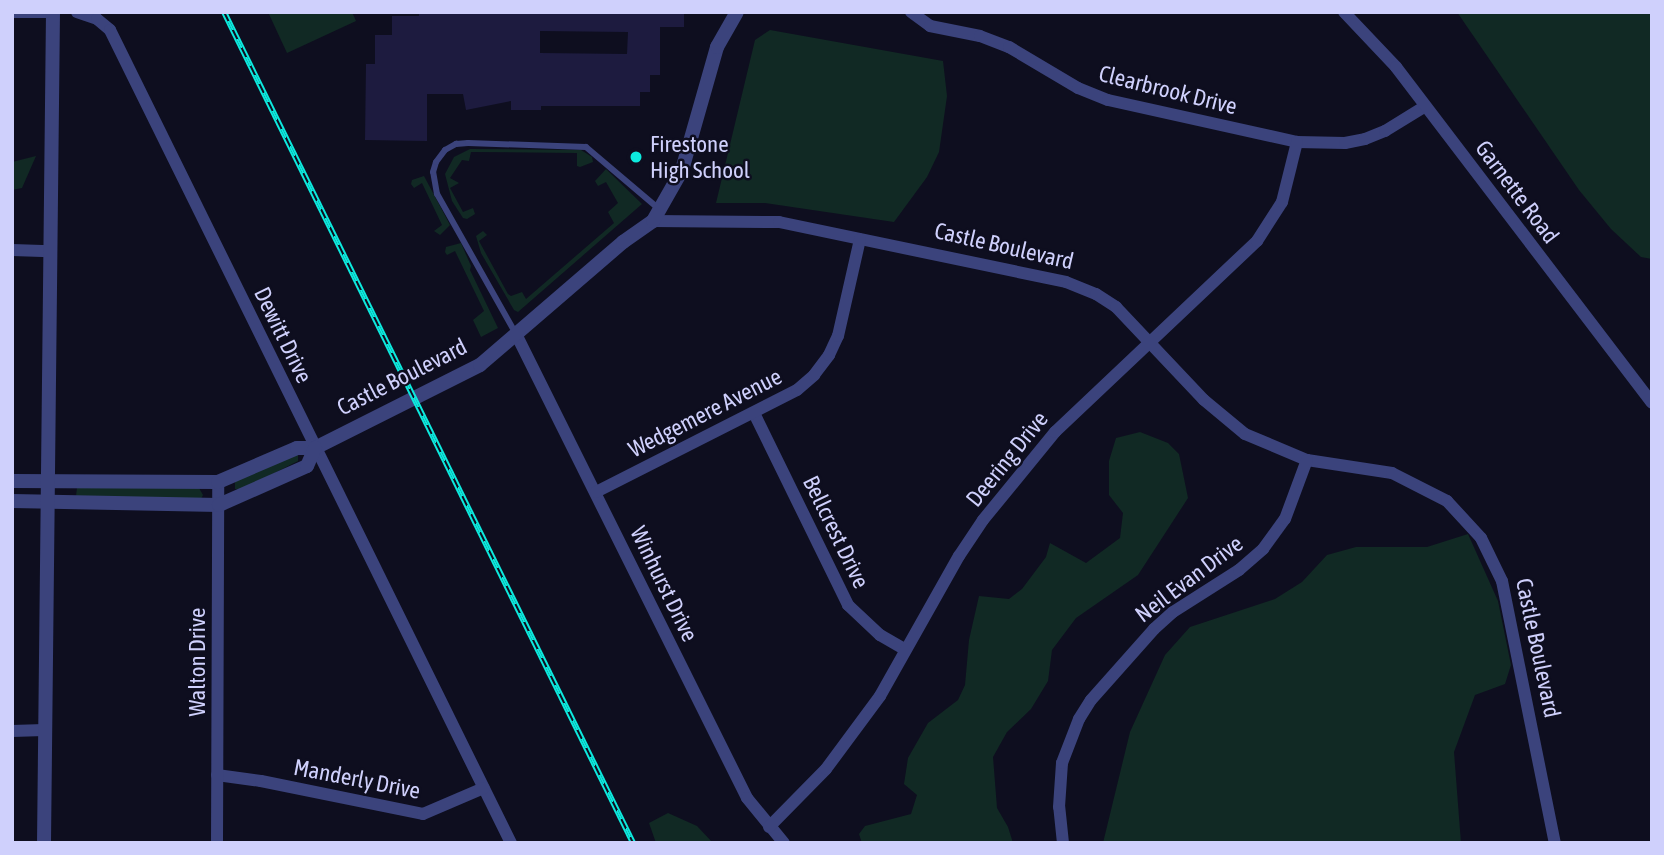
<!DOCTYPE html>
<style>
body{margin:0}
#map{position:relative;width:1664px;height:855px;overflow:hidden;background:#0e0e1f;font-family:"Asap Condensed",sans-serif}
div>[style]{position:absolute}
.green>*{inset:0;background:#112924}
.building>*{inset:0;background:#1d1b3f}
.service>*{height:6px;margin:-3px;padding:0 3px;transform-origin:3px;border-radius:3px;background:#3b437c}
.minor>*{height:12px;margin:-6px;padding:0 6px;transform-origin:6px;border-radius:6px;background:#3b437c}
.tertiary>*{height:14px;margin:-7px;padding:0 7px;transform-origin:7px;border-radius:7px;background:#3b437c}
.rail>*{height:6px;margin-top:-3px;transform-origin:0;background:repeating-linear-gradient(90deg,#0e0e1f 0 10px,#0deade 0 20px);box-sizing:border-box;border-block:2px solid #0deade}
.dots>*{width:19px;height:19px;translate:-50% -50%;box-sizing:border-box;border:4px solid #0e0e1f;border-radius:50%}
span{translate:-50% -50%;white-space:nowrap;text-align:center;line-height:1.15;-webkit-text-stroke:5px #0e0e1f;paint-order:stroke}
.street-label{font-size:23px;color:#cfd0fc}
.poi-label{font-size:23px;color:#cfd0fc}
.left{translate:0 -50%;text-align:left}
.frame{position:absolute;inset:0;border:14px solid #cfd0fc;pointer-events:none}
</style>
<div id="map">
<div class="green">
<i style="clip-path:polygon(268px 12px,352px 12px,356px 21px,287px 53px)"></i>
<i style="clip-path:polygon(1457px 12px,1652px 12px,1652px 259px,1641px 257px,1611px 229px,1579px 190px)"></i>
<i style="clip-path:polygon(770px 30px,943px 61px,947px 96px,939px 152px,927px 177px,894px 222px,765px 203px,716px 203px,755px 40px)"></i>
<i style="clip-path:polygon(470px 149px,581px 150px,592px 157px,593px 162px,580px 167px,577px 166px,577px 153px,471px 152px,469px 161px,462px 160px,450px 178px,459px 183px,450px 188px,463px 212px,473px 208px,475px 214px,467px 219px,463px 218px,452px 201px,445px 174px,454px 157px)"></i>
<i style="clip-path:polygon(36px 156px,22px 188px,12px 190px,12px 162px)"></i>
<i style="clip-path:polygon(606px 169px,642px 204px,518px 312px,514px 310px,481px 253px,476px 236px,483px 231px,487px 235px,479px 241px,508px 294px,511px 296px,522px 292px,526px 299px,614px 223px,608px 212px,618px 203px,606px 182px,598px 186px,595px 181px)"></i>
<i style="clip-path:polygon(424px 176px,450px 225px,440px 235px,434px 231px,442px 225px,422px 183px,414px 188px,411px 184px,412px 180px)"></i>
<i style="clip-path:polygon(461px 243px,471px 266px,470px 270px,498px 328px,481px 337px,473px 320px,484px 311px,455px 251px,447px 255px,445px 252px,446px 247px)"></i>
<i style="clip-path:polygon(1140px 432px,1168px 443px,1179px 454px,1188px 498px,1138px 575px,1076px 618px,1052px 650px,1048px 681px,1031px 709px,1007px 732px,993px 757px,997px 808px,1008px 827px,1013px 843px,862px 843px,859px 834px,865px 826px,911px 814px,917px 795px,904px 784px,908px 758px,928px 723px,958px 700px,965px 685px,969px 640px,979px 596px,1009px 599px,1022px 589px,1046px 557px,1050px 543px,1086px 563px,1120px 538px,1123px 513px,1109px 495px,1109px 461px,1116px 438px)"></i>
<i style="clip-path:polygon(298px 453px,298px 461px,243px 489px,235px 489px,235px 480px)"></i>
<i style="clip-path:polygon(77px 488px,199px 488px,203px 495px,201px 499px,76px 496px)"></i>
<i style="clip-path:polygon(1468px 534px,1498px 601px,1511px 665px,1505px 684px,1475px 695px,1454px 752px,1461px 843px,1103px 843px,1130px 732px,1165px 655px,1190px 627px,1275px 599px,1302px 582px,1327px 555px,1356px 547px,1427px 547px)"></i>
<i style="clip-path:polygon(668px 813px,697px 826px,713px 843px,656px 843px,649px 823px)"></i>
</div>
<div class="building">
<i style="clip-path:polygon(evenodd,419px 12px,684px 12px,684px 27px,660px 27px,660px 75px,650px 75px,650px 92px,640px 92px,640px 106px,541px 106px,541px 110px,511px 110px,511px 101px,466px 110px,463px 94px,427px 94px,427px 141px,365px 140px,366px 64px,375px 64px,375px 35px,392px 35px,392px 16px,419px 16px,419px 12px,540px 31px,628px 32px,627px 54px,540px 53px,540px 31px)"></i>
</div>
<div class="service">
<i style="left:516px;top:334px;width:161px;rotate:-119.4deg"></i>
<i style="left:437px;top:194px;width:22px;rotate:-100deg"></i>
<i style="left:433px;top:172px;width:10px;rotate:-73deg"></i>
<i style="left:436px;top:162px;width:15px;rotate:-53deg"></i>
<i style="left:445px;top:150px;width:13px;rotate:-29deg"></i>
<i style="left:456px;top:144px;width:12px;rotate:-5deg"></i>
<i style="left:468px;top:143px;width:118px;rotate:1.9deg"></i>
<i style="left:586px;top:147px;width:96px;rotate:40.3deg"></i>
</div>
<div class="minor">
<i style="left:12px;top:12px;width:42px"></i>
<i style="left:77px;top:12px;width:21px;rotate:19deg"></i>
<i style="left:97px;top:19px;width:17px;rotate:40deg"></i>
<i style="left:110px;top:30px;width:907px;rotate:63.75deg"></i>
<i style="left:911px;top:12px;width:24px;rotate:36deg"></i>
<i style="left:930px;top:26px;width:51px;rotate:11.3deg"></i>
<i style="left:980px;top:36px;width:31px;rotate:21deg"></i>
<i style="left:1009px;top:47px;width:80px;rotate:30.7deg"></i>
<i style="left:1078px;top:88px;width:32px;rotate:22deg"></i>
<i style="left:1108px;top:100px;width:194px;rotate:12.5deg"></i>
<i style="left:1297px;top:142px;width:48px;rotate:1.2deg"></i>
<i style="left:1345px;top:143px;width:20px;rotate:-11deg"></i>
<i style="left:1365px;top:139px;width:22px;rotate:-22deg"></i>
<i style="left:1385px;top:131px;width:46px;rotate:-31.6deg"></i>
<i style="left:1344px;top:12px;width:76px;rotate:46.6deg"></i>
<i style="left:1396px;top:67px;width:422px;rotate:52.7deg"></i>
<i style="left:653px;top:221px;width:126px;rotate:0.5deg"></i>
<i style="left:779px;top:222px;width:293px;rotate:11.8deg"></i>
<i style="left:1066px;top:282px;width:32px;rotate:22deg"></i>
<i style="left:1096px;top:294px;width:24px;rotate:33deg"></i>
<i style="left:1116px;top:307px;width:128px;rotate:46.6deg"></i>
<i style="left:1204px;top:400px;width:53px;rotate:39.7deg"></i>
<i style="left:1245px;top:434px;width:67px;rotate:22.8deg"></i>
<i style="left:1307px;top:460px;width:86px;rotate:8.7deg"></i>
<i style="left:1392px;top:473px;width:62px;rotate:27deg"></i>
<i style="left:1447px;top:501px;width:50px;rotate:47.4deg"></i>
<i style="left:1481px;top:538px;width:48px;rotate:64deg"></i>
<i style="left:1502px;top:581px;width:267px;rotate:78.6deg"></i>
<i style="left:12px;top:250px;width:38px;rotate:2deg"></i>
<i style="left:517px;top:336px;width:516px;rotate:63.53deg"></i>
<i style="left:747px;top:798px;width:58px;rotate:50.6deg"></i>
<i style="left:754px;top:413px;width:214px;rotate:63.9deg"></i>
<i style="left:848px;top:605px;width:44px;rotate:43.2deg"></i>
<i style="left:880px;top:635px;width:28px;rotate:30deg"></i>
<i style="left:596px;top:492px;width:225px;rotate:-26.9deg"></i>
<i style="left:797px;top:390px;width:23px;rotate:-41deg"></i>
<i style="left:814px;top:375px;width:25px;rotate:-53deg"></i>
<i style="left:829px;top:355px;width:21px;rotate:-65deg"></i>
<i style="left:838px;top:336px;width:99px;rotate:-77.2deg"></i>
<i style="left:12px;top:731px;width:32px;rotate:-2deg"></i>
<i style="left:217px;top:775px;width:44px;rotate:7.8deg"></i>
<i style="left:261px;top:781px;width:165px;rotate:11.5deg"></i>
<i style="left:423px;top:814px;width:66px;rotate:-23.1deg"></i>
<i style="left:769px;top:827px;width:81px;rotate:-45.5deg"></i>
<i style="left:826px;top:769px;width:91px;rotate:-53.5deg"></i>
<i style="left:880px;top:696px;width:161px;rotate:-60.6deg"></i>
<i style="left:959px;top:556px;width:43px;rotate:-56.3deg"></i>
<i style="left:983px;top:520px;width:114px;rotate:-50.7deg"></i>
<i style="left:1055px;top:432px;width:278px;rotate:-43.4deg"></i>
<i style="left:1257px;top:241px;width:46px;rotate:-57.3deg"></i>
<i style="left:1282px;top:202px;width:62px;rotate:-76deg"></i>
<i style="left:217px;top:843px;width:361px;rotate:-89.8deg"></i>
<i style="left:1063px;top:843px;width:36px;rotate:-96deg"></i>
<i style="left:1059px;top:807px;width:44px;rotate:-86.1deg"></i>
<i style="left:1062px;top:763px;width:47px;rotate:-68.9deg"></i>
<i style="left:1079px;top:719px;width:22px;rotate:-58deg"></i>
<i style="left:1091px;top:700px;width:95px;rotate:-48.4deg"></i>
<i style="left:1154px;top:629px;width:25px;rotate:-42deg"></i>
<i style="left:1173px;top:612px;width:78px;rotate:-32.5deg"></i>
<i style="left:1239px;top:570px;width:32px;rotate:-41deg"></i>
<i style="left:1263px;top:549px;width:37px;rotate:-54deg"></i>
<i style="left:1285px;top:519px;width:63px;rotate:-69.6deg"></i>
</div>
<div class="tertiary">
<i style="left:12px;top:481px;width:206px;rotate:0.3deg"></i>
<i style="left:218px;top:482px;width:86px;rotate:-23.3deg"></i>
<i style="left:297px;top:448px;width:18px"></i>
<i style="left:315px;top:448px;width:185px;rotate:-26.7deg"></i>
<i style="left:480px;top:365px;width:189px;rotate:-40.7deg"></i>
<i style="left:623px;top:242px;width:37px;rotate:-35deg"></i>
<i style="left:653px;top:221px;width:59px;rotate:-60.4deg"></i>
<i style="left:682px;top:170px;width:128px;rotate:-74.1deg"></i>
<i style="left:717px;top:47px;width:40px;rotate:-60.3deg"></i>
<i style="left:12px;top:501px;width:207px;rotate:1.1deg"></i>
<i style="left:219px;top:505px;width:96px;rotate:-23.9deg"></i>
<i style="left:307px;top:466px;width:20px;rotate:-66deg"></i>
<i style="left:44px;top:843px;width:831px;rotate:-89.38deg"></i>
</div>
<div class="rail">
<i style="left:224px;top:12px;width:926px;rotate:63.79deg"></i>
</div>
<div class="dots">
<i style="left:636px;top:157px;background:#0deade"></i>
</div>
<div class="street-label">
<span style="left:1168px;top:90px;rotate:14deg">Clearbrook Drive</span>
<span style="left:1517px;top:192px;rotate:53deg">Garnette Road</span>
<span style="left:1004px;top:246px;rotate:13deg">Castle Boulevard</span>
<span style="left:283px;top:335px;rotate:64deg">Dewitt Drive</span>
<span style="left:402px;top:377px;rotate:-27deg">Castle Boulevard</span>
<span style="left:705px;top:413px;rotate:-27deg">Wedgemere Avenue</span>
<span style="left:1007px;top:459px;rotate:-51deg">Deering Drive</span>
<span style="left:836px;top:532px;rotate:64deg">Bellcrest Drive</span>
<span style="left:1189px;top:579px;rotate:-37deg">Neil Evan Drive</span>
<span style="left:664px;top:584px;rotate:64deg">Winhurst Drive</span>
<span style="left:1538px;top:648px;rotate:78deg">Castle Boulevard</span>
<span style="left:197px;top:662px;rotate:-90deg">Walton Drive</span>
<span style="left:357px;top:779px;rotate:11deg">Manderly Drive</span>
</div>
<div class="poi-label">
<span class="left" style="left:650px;top:157px">Firestone<br>High School</span>
</div>
<div class="frame"></div>
</div>
